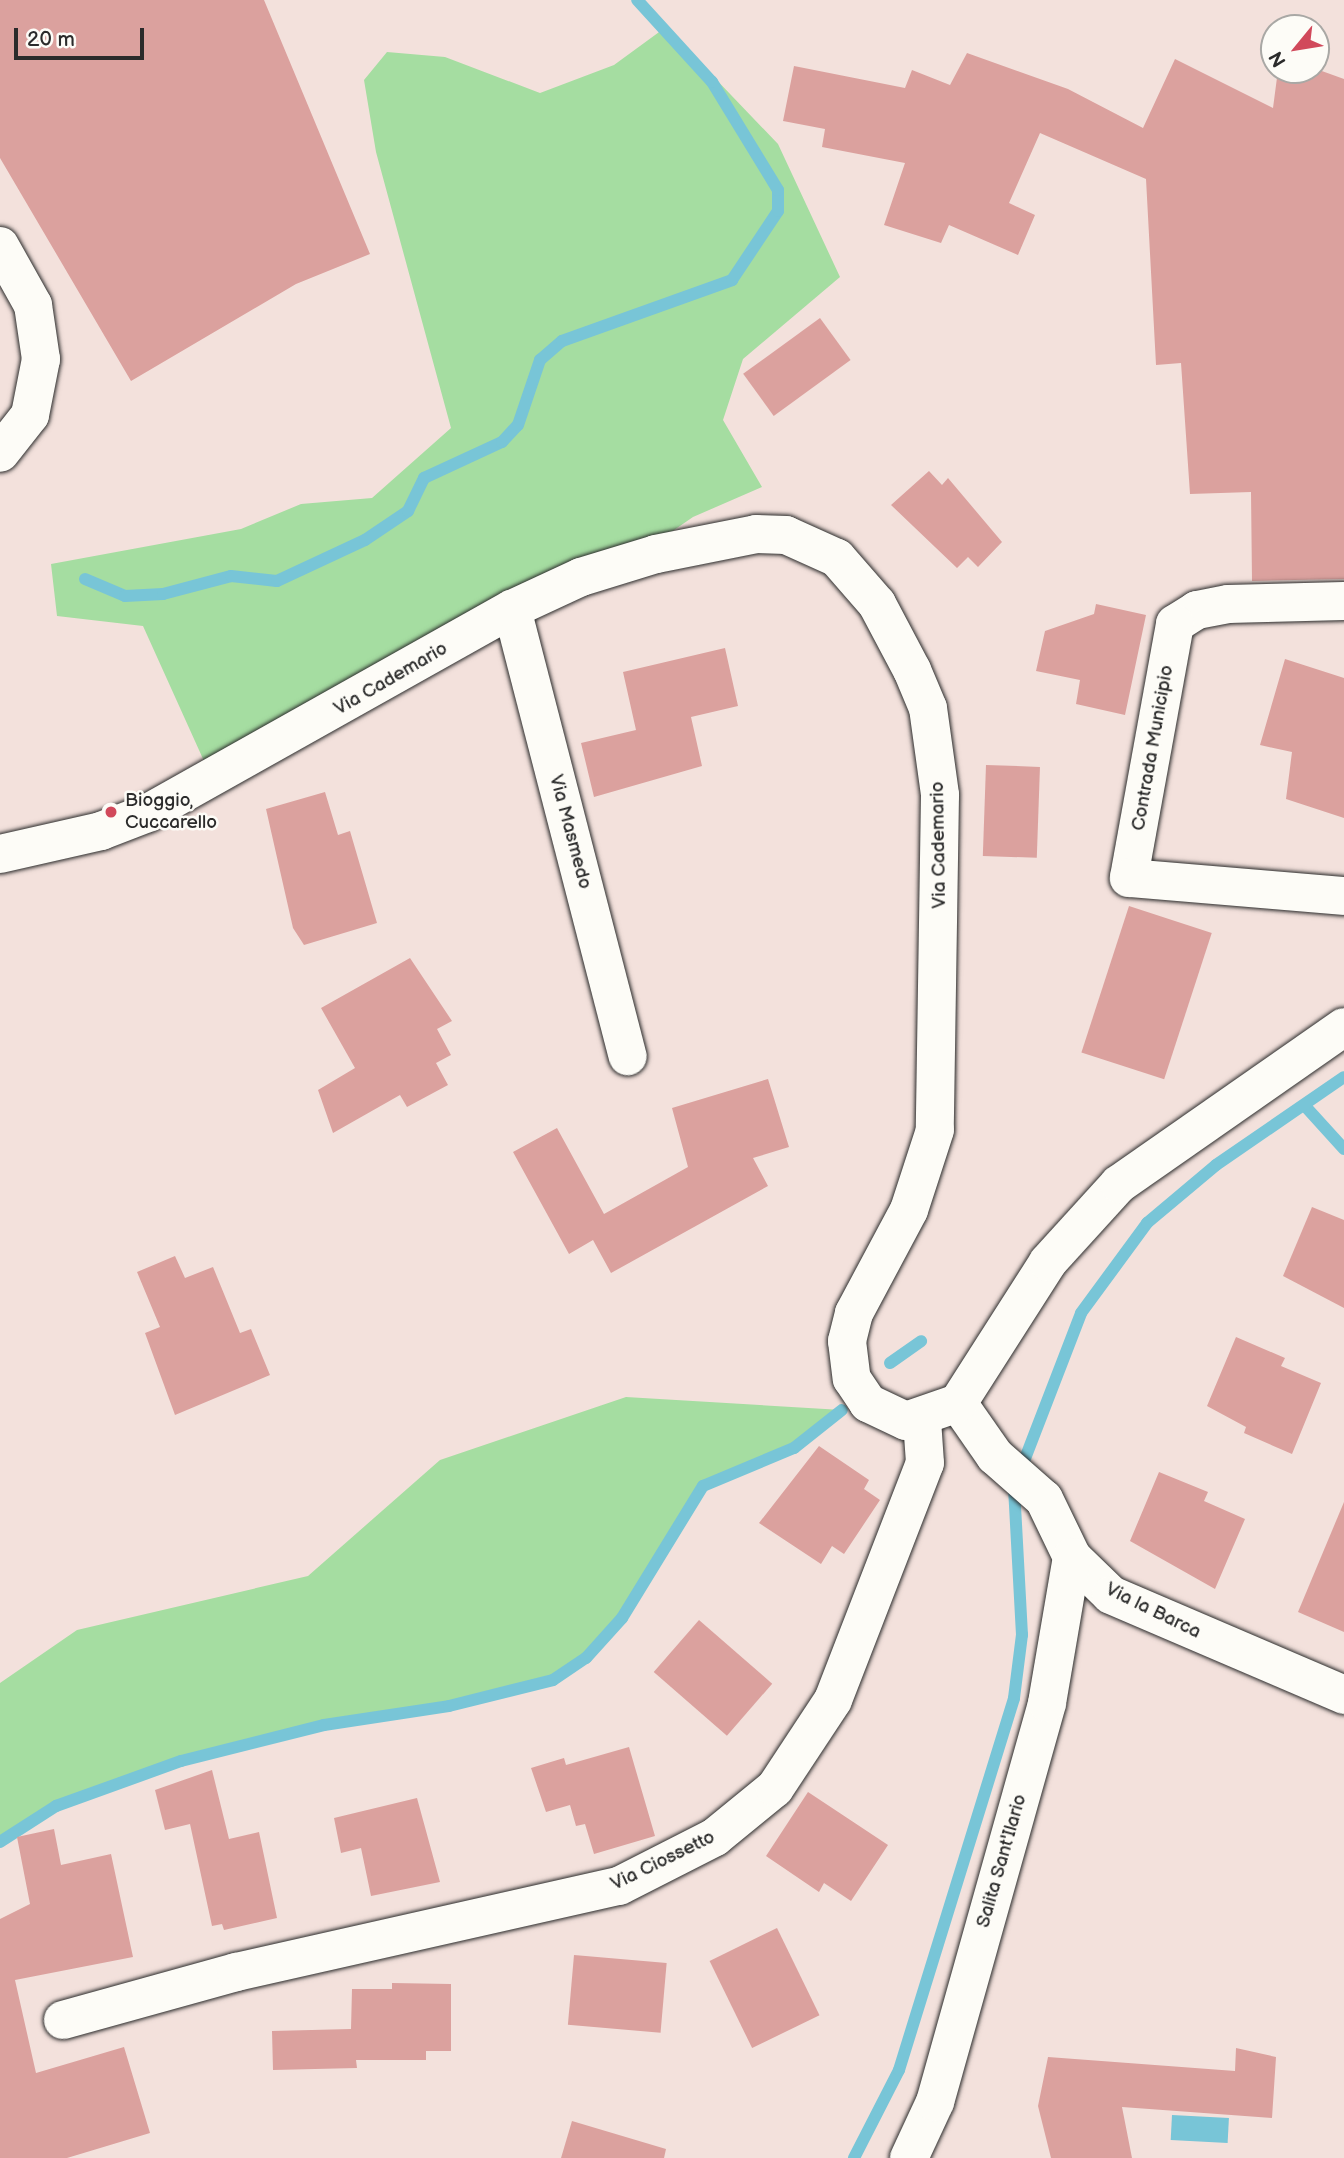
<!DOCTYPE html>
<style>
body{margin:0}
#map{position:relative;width:1344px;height:2158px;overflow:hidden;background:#f3e1dc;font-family:"Balsamiq Sans",sans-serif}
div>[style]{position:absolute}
.green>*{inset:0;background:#a5dda1}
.water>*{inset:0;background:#78c5d7;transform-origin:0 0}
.stream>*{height:12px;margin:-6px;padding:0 6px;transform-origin:6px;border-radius:6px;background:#78c5d7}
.building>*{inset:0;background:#dba19e;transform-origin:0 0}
.roads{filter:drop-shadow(0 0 2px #2b2b2b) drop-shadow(0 0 2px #2b2b2b)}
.street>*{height:38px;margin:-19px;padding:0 19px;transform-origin:19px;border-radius:19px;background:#fdfcf7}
.secondary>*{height:38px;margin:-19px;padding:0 19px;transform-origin:19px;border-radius:19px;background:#fdfcf7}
.dots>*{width:19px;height:19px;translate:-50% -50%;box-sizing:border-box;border:4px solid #fdfcf7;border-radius:50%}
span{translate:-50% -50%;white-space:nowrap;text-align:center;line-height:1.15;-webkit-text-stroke:5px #fdfcf7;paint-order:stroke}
.street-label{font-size:19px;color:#2b2b2b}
.poi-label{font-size:19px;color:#2b2b2b}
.left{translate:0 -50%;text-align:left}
.north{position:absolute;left:1260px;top:14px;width:70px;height:70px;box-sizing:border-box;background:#fdfcf7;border:2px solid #a9a8a5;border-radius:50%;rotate:240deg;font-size:19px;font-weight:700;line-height:28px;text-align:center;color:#2b2b2b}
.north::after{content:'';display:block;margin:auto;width:24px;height:32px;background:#d1495b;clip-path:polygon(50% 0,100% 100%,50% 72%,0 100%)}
.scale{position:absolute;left:14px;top:28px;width:130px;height:32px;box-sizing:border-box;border:4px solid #2b2b2b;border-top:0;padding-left:9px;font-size:21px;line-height:24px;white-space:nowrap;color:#2b2b2b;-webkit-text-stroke:5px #fdfcf7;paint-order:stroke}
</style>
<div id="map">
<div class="green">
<i style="clip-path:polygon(666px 27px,778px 144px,840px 277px,743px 359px,723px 420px,762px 487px,693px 517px,626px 563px,213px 781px,143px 626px,57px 616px,51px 564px,241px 529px,301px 504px,372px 498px,451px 428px,376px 152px,364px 80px,387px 52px,445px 57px,540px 93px,614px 65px)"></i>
<i style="clip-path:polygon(626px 1397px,842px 1410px,794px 1448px,703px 1486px,622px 1618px,586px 1658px,553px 1680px,449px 1706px,324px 1725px,181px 1761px,56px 1806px,0 1842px,0 1683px,77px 1630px,308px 1576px,440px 1460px)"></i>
</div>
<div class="water">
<i style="left:1172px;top:2115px;width:57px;height:25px;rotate:3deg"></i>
</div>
<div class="stream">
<i style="left:85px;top:579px;width:43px;rotate:23deg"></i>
<i style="left:125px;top:596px;width:38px;rotate:-3deg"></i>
<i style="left:163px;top:594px;width:70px;rotate:-14.8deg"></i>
<i style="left:231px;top:576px;width:46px;rotate:6.2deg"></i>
<i style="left:277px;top:581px;width:97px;rotate:-25deg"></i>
<i style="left:365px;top:540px;width:52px;rotate:-34deg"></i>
<i style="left:408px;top:511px;width:37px;rotate:-64deg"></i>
<i style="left:424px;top:478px;width:86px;rotate:-24.8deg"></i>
<i style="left:502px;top:442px;width:23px;rotate:-47deg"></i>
<i style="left:518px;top:425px;width:69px;rotate:-71.3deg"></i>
<i style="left:540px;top:360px;width:29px;rotate:-41deg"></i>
<i style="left:562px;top:341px;width:181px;rotate:-19.7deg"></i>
<i style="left:732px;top:280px;width:83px;rotate:-56.3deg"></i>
<i style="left:778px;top:211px;width:21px;rotate:-90deg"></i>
<i style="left:778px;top:190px;width:127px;rotate:-121.4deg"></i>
<i style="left:712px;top:82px;width:111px;rotate:-132.4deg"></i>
<i style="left:1305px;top:1106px;width:58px;rotate:47.8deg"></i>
<i style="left:890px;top:1363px;width:38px;rotate:-35deg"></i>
<i style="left:0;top:1842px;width:67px;rotate:-32.7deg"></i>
<i style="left:56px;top:1806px;width:133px;rotate:-19.8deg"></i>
<i style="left:181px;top:1761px;width:147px;rotate:-14.1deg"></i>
<i style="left:324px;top:1725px;width:126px;rotate:-8.6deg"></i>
<i style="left:449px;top:1706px;width:107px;rotate:-14deg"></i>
<i style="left:553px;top:1680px;width:40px;rotate:-34deg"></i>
<i style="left:586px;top:1658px;width:54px;rotate:-48deg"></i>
<i style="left:622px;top:1618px;width:155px;rotate:-58.5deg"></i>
<i style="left:703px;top:1486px;width:99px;rotate:-22.7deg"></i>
<i style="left:794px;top:1448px;width:61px;rotate:-38.4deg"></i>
<i style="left:854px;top:2158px;width:99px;rotate:-62.9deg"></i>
<i style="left:899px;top:2070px;width:389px;rotate:-72.8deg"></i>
<i style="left:1014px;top:1698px;width:64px;rotate:-82.8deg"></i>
<i style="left:1022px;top:1635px;width:148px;rotate:-93.1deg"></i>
<i style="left:1014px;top:1487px;width:186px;rotate:-68.9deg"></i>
<i style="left:1081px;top:1313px;width:112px;rotate:-53.7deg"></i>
<i style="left:1147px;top:1223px;width:90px;rotate:-40deg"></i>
<i style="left:1216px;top:1165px;width:155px;rotate:-34.5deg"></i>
</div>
<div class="building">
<i style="clip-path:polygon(0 0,264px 0,370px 254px,296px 284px,131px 381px,0 158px)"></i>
<i style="clip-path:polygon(967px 53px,1068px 89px,1143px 128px,1175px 59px,1273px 108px,1278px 70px,1319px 70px,1344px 79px,1344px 579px,1252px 581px,1251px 492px,1190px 494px,1181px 363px,1156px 365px,1146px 179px,1040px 133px,1009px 203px,1035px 215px,1018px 255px,949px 225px,941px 243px,884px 225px,905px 163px,822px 147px,825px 129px,783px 121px,794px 66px,905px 88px,912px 70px,950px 85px)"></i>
<i style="left:820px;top:318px;width:52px;height:95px;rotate:54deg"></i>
<i style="clip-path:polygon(929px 471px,942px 485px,948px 478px,1002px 542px,978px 567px,968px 557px,957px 568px,891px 505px)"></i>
<i style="clip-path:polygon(1096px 604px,1146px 615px,1125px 715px,1076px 704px,1080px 680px,1036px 671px,1045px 631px,1094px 614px)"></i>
<i style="clip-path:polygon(725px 648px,738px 706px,691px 717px,702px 766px,594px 797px,581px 743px,636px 730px,623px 672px)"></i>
<i style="clip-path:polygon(1285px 659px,1344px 678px,1344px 818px,1286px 799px,1292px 752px,1260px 745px)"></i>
<i style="left:986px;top:765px;width:54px;height:91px;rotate:2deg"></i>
<i style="clip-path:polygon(325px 792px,338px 835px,350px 831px,377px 923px,304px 945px,293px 928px,266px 809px)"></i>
<i style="left:1129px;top:906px;width:87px;height:154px;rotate:18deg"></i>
<i style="clip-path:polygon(410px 958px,452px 1021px,437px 1029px,451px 1055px,436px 1063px,448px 1085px,407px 1107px,400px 1095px,333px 1133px,318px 1090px,355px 1068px,321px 1008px)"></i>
<i style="clip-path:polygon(768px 1079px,789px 1147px,753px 1158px,768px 1186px,611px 1273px,593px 1240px,569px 1254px,513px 1152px,557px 1128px,604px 1214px,688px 1167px,672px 1108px)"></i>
<i style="clip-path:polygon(1312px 1207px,1344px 1220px,1344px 1308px,1283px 1276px)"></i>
<i style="clip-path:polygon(175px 1256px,185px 1278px,213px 1267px,240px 1333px,251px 1329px,270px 1375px,175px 1415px,145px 1333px,160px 1327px,137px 1272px)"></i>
<i style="clip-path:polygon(1236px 1337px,1285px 1358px,1281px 1366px,1321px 1383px,1292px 1454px,1244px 1433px,1246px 1427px,1207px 1406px)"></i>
<i style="clip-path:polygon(819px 1446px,869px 1480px,864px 1489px,880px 1500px,844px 1554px,832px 1546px,821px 1564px,759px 1523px)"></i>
<i style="clip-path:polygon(1159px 1472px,1208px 1492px,1204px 1501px,1245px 1519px,1215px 1589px,1130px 1541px)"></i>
<i style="clip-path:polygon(1344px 1502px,1344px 1632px,1298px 1612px)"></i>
<i style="left:699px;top:1620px;width:97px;height:69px;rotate:41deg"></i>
<i style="clip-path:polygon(629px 1747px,655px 1836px,594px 1854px,585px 1824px,576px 1826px,570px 1805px,546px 1812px,531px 1768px,564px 1758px,566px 1765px)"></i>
<i style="clip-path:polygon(212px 1770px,229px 1839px,259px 1832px,277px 1918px,224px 1930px,222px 1924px,212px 1926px,190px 1824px,165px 1830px,155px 1790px)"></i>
<i style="clip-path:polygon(808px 1792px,888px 1845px,851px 1901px,824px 1883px,819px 1892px,766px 1856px)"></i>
<i style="clip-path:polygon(417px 1798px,440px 1882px,371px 1896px,361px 1848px,341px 1853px,334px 1818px)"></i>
<i style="clip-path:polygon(54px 1829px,61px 1865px,111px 1854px,133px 1957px,15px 1980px,36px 2073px,124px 2047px,150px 2133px,67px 2158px,0 2158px,0 1919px,30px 1904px,17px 1837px)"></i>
<i style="left:777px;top:1928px;width:97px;height:75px;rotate:64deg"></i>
<i style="left:574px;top:1955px;width:93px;height:70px;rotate:5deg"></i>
<i style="clip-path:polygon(392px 1983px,451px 1984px,451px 2051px,426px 2051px,426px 2060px,356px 2060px,357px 2068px,273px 2070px,272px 2031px,351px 2029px,352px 1989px,392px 1989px)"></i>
<i style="clip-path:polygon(1236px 2048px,1276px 2057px,1272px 2118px,1122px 2107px,1132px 2158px,1051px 2158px,1038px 2106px,1048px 2057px,1235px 2071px)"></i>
<i style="clip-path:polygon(572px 2121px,666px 2149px,664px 2158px,561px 2158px)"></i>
</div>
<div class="roads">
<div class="street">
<i style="left:0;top:246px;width:68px;rotate:60.8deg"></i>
<i style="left:33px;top:305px;width:55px;rotate:81.6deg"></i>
<i style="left:41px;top:359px;width:57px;rotate:101.1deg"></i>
<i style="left:30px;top:415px;width:48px;rotate:128.3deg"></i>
<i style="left:1344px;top:601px;width:116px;rotate:178.5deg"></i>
<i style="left:1228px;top:604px;width:32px;rotate:169deg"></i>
<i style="left:1197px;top:610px;width:26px;rotate:148deg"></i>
<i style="left:1175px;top:624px;width:258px;rotate:100.3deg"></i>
<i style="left:1129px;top:878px;width:216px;rotate:4.8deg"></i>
<i style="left:512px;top:609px;width:462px;rotate:75.5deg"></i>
<i style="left:958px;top:1403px;width:65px;rotate:55.1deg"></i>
<i style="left:995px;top:1456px;width:65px;rotate:41.3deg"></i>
<i style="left:1044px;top:1499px;width:64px;rotate:64.2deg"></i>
<i style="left:1072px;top:1557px;width:54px;rotate:44.3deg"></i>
<i style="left:1111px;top:1595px;width:254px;rotate:23.2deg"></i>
<i style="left:63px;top:2020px;width:180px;rotate:-15.5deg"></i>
<i style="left:236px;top:1972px;width:393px;rotate:-12.7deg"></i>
<i style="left:619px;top:1886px;width:108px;rotate:-27deg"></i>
<i style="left:715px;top:1837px;width:77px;rotate:-39.2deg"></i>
<i style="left:775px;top:1788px;width:105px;rotate:-56.6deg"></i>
<i style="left:833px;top:1700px;width:254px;rotate:-68.8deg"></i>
<i style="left:925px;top:1463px;width:43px;rotate:-94deg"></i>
<i style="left:909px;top:2158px;width:62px;rotate:-65.1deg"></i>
<i style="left:935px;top:2102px;width:414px;rotate:-74.3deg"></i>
<i style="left:1047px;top:1703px;width:148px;rotate:-80.3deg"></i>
</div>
<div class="secondary">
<i style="left:0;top:854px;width:104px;rotate:-12.8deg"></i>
<i style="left:101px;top:831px;width:50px;rotate:-21deg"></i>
<i style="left:148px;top:813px;width:417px;rotate:-29.3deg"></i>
<i style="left:512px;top:609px;width:76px;rotate:-24.9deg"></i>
<i style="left:581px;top:577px;width:78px;rotate:-17deg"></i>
<i style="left:656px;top:554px;width:102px;rotate:-11.3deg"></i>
<i style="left:756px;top:534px;width:30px;rotate:2deg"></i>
<i style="left:786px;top:535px;width:56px;rotate:24.3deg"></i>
<i style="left:837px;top:558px;width:61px;rotate:49deg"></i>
<i style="left:877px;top:604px;width:75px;rotate:62.1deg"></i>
<i style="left:912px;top:670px;width:41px;rotate:67.2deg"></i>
<i style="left:928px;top:708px;width:88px;rotate:82.1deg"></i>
<i style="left:940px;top:795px;width:335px;rotate:90.9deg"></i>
<i style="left:935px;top:1130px;width:84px;rotate:108deg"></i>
<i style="left:909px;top:1210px;width:117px;rotate:118.1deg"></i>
<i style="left:854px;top:1313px;width:29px;rotate:104deg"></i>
<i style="left:847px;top:1341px;width:38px;rotate:83deg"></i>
<i style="left:852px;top:1379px;width:29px;rotate:56deg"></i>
<i style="left:868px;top:1403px;width:42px;rotate:25.3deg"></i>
<i style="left:906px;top:1421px;width:55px;rotate:-19.1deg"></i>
<i style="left:958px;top:1403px;width:167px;rotate:-57.4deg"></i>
<i style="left:1048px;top:1262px;width:105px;rotate:-47.7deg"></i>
<i style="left:1119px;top:1184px;width:274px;rotate:-34.9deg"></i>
</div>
</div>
<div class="dots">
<i style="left:111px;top:812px;background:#d1495b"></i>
</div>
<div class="street-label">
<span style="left:391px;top:679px;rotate:-30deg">Via Cademario</span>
<span style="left:1153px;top:748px;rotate:-80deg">Contrada Municipio</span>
<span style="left:570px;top:832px;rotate:75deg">Via Masmedo</span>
<span style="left:939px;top:845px;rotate:-91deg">Via Cademario</span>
<span style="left:1153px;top:1611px;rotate:26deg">Via la Barca</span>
<span style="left:663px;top:1861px;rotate:-26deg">Via Ciossetto</span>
<span style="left:1002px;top:1861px;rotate:-74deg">Salita Sant'Ilario</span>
</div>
<div class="poi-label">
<span class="left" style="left:125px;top:812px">Bioggio,<br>Cuccarello</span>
</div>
<div class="north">N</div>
<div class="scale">20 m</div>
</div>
